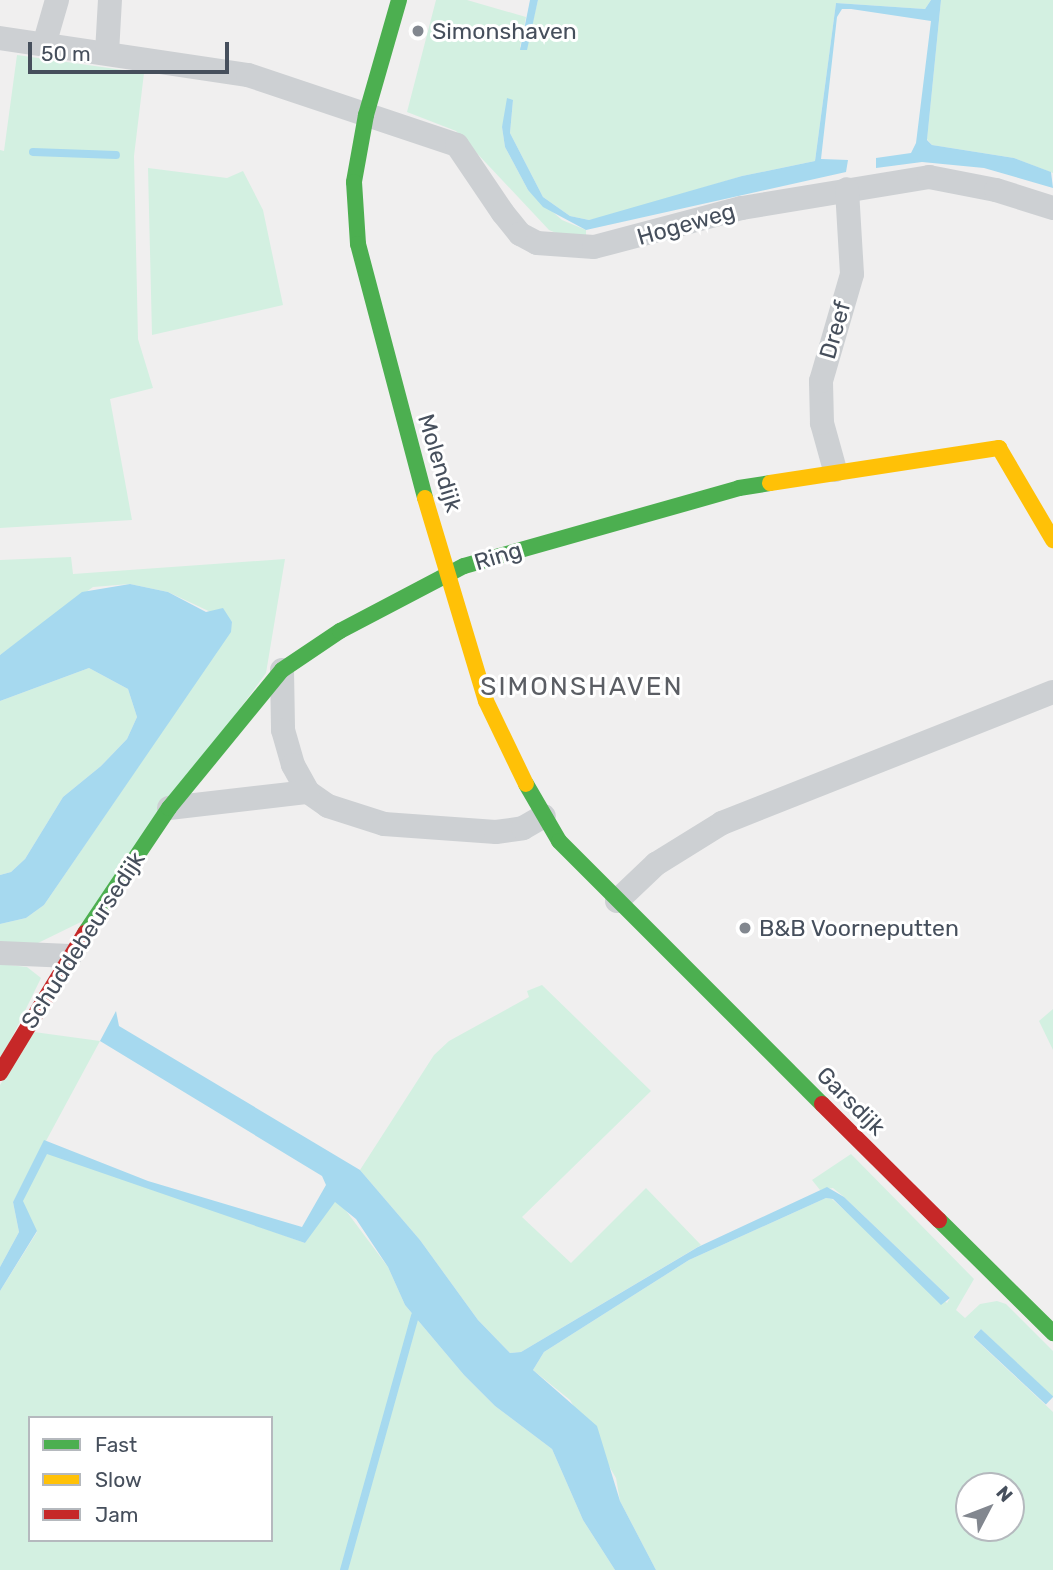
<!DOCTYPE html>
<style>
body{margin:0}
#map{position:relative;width:1053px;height:1570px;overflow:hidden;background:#f0efef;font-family:Rubik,sans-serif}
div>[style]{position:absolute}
.green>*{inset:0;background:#d3f0e1}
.water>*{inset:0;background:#a6d9ef;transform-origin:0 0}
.stream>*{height:8px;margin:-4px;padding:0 4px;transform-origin:4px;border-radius:4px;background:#a6d9ef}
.street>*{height:24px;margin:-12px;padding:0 12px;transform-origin:12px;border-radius:12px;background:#cdd0d3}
.fast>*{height:16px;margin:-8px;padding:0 8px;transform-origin:8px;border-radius:8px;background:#4caf50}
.slow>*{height:16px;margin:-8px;padding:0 8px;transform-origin:8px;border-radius:8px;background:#ffc107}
.jam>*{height:16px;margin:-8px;padding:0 8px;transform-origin:8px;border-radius:8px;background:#c62828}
.dots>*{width:19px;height:19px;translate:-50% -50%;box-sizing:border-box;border:4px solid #fff;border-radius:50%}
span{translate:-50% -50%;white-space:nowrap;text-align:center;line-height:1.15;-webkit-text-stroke:6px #fff;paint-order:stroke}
.poi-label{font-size:23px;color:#464f5c}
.left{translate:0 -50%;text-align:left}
.street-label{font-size:23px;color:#464f5c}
.quarter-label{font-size:26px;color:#5b5e64;letter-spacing:2px}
.legend{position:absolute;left:28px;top:1416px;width:245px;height:126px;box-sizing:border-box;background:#fff;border:2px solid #b5b9be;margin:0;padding:9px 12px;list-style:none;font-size:21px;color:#464f5c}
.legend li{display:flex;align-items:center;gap:14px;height:35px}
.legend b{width:35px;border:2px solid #b5b9be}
.north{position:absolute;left:955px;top:1472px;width:70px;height:70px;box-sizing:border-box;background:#fff;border:2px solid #b5b9be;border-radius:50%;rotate:48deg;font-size:19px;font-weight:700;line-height:28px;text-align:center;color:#464f5c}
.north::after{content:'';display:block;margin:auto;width:24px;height:32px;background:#82878f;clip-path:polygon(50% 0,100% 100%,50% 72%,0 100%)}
.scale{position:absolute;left:28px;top:42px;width:201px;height:32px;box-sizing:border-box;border:4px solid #464f5c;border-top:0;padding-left:9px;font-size:21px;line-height:24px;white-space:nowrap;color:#464f5c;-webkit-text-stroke:5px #fff;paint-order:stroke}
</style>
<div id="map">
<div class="green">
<i style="clip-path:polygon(436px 0,467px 0,526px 17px,520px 47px,526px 50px,538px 0,931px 0,925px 9px,836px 3px,815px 161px,742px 176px,609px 216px,589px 220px,570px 216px,543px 197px,510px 133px,513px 100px,502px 127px,505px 147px,528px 190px,562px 220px,586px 230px,586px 239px,570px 239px,549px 230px,456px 131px,407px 112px)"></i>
<i style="clip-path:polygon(941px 0,1053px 0,1053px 173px,1014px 158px,932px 145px,927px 139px)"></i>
<i style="clip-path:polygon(17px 55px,144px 73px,134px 156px,138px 339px,153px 388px,110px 399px,132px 520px,0 528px,0 150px,4px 151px)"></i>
<i style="clip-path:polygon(148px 168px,227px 178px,243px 171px,263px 210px,283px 305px,152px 335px)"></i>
<i style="clip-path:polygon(71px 557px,73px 574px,285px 559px,266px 673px,85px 920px,38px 943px,0 942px,0 924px,26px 918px,44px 905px,230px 632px,232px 622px,168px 592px,130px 584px,93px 587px,0 655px,0 560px)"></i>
<i style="clip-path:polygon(89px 668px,128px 689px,137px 717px,127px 739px,101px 766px,63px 797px,25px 859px,11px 872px,0 875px,0 701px)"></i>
<i style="clip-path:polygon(0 964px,27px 967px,41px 978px,0 1062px)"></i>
<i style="clip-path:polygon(542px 985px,651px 1091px,522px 1217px,571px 1263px,646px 1188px,701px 1245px,521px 1352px,510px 1353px,478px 1320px,420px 1240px,360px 1170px,434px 1055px,449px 1041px,529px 997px,527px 991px)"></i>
<i style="clip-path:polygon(1053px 1009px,1053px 1050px,1039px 1021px)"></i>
<i style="clip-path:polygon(34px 1032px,100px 1041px,13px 1202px,19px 1232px,0 1267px,0 1085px)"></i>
<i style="clip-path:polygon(evenodd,52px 1153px,305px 1243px,329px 1206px,335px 1201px,341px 1204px,388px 1267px,405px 1305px,464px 1375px,495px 1406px,552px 1449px,583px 1520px,615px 1570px,0 1570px,0 1291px,37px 1232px,22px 1201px,46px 1154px,52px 1153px,30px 1418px,271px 1418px,271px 1540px,30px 1540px,30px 1418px)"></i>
<i style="clip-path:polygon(evenodd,851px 1154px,974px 1279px,956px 1310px,965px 1318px,980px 1304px,997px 1301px,1006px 1304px,1053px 1351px,1053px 1397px,981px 1329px,973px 1337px,1053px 1412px,1053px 1570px,656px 1570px,620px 1501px,616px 1478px,570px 1400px,533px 1370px,544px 1352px,689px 1260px,826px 1198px,832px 1199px,947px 1303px,950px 1298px,844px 1197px,833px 1188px,820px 1190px,812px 1180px,851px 1154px,969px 1486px,1011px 1486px,1011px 1528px,969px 1528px,969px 1486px)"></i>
</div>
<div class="water">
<i style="clip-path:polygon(530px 0,538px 0,527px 50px,520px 50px)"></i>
<i style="clip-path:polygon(931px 0,941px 0,927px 140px,932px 145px,1014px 158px,1051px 172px,1053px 188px,984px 168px,922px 162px,876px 168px,876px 158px,911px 153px,916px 143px,931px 21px,851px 9px,842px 9px,837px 17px,821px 159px,848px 160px,846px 172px,586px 230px,543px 207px,528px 190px,505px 147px,502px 127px,507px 98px,513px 100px,510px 133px,543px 197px,570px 216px,589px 220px,742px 176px,815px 161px,836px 3px,925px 9px)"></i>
<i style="clip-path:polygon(130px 584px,168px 592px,206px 612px,223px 608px,232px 622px,231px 632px,44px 905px,26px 918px,0 924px,0 875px,11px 872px,25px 859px,63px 797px,101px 766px,127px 739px,137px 717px,128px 689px,89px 668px,0 701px,0 655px,82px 592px)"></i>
<i style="clip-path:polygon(116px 1011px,119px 1026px,360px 1170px,420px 1240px,478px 1320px,510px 1353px,521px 1352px,698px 1247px,827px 1187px,844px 1197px,950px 1298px,941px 1305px,833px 1199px,826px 1198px,689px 1260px,544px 1352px,533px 1370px,597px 1426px,620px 1501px,656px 1570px,615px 1570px,583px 1520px,552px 1449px,495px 1406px,464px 1375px,405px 1305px,388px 1267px,356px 1219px,335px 1202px,305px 1243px,47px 1154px,23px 1201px,37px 1231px,0 1291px,0 1267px,19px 1232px,13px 1202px,44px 1140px,148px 1181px,302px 1227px,326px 1185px,322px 1176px,100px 1041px)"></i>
<i style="left:981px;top:1329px;width:99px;height:11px;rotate:43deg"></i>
</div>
<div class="stream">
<i style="left:33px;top:152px;width:83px;rotate:2.1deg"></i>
<i style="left:344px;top:1570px;width:264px;rotate:-74.4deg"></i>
</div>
<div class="street">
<i style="left:0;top:38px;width:251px;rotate:8.5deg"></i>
<i style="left:248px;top:75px;width:220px;rotate:18.5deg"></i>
<i style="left:457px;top:145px;width:82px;rotate:55.9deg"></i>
<i style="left:503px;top:213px;width:27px;rotate:51deg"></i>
<i style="left:520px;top:234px;width:19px;rotate:28deg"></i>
<i style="left:537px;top:243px;width:57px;rotate:4deg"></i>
<i style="left:594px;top:247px;width:153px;rotate:-14.8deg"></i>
<i style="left:742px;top:208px;width:190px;rotate:-9.4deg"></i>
<i style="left:929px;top:177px;width:68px;rotate:11deg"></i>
<i style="left:996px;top:190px;width:60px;rotate:17.5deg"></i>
<i style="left:44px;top:45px;width:47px;rotate:-73.9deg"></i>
<i style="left:107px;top:53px;width:53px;rotate:-86.8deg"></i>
<i style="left:835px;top:470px;width:49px;rotate:-105.5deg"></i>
<i style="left:822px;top:423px;width:42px;rotate:-91.4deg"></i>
<i style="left:821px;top:381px;width:111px;rotate:-73.8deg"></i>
<i style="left:852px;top:274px;width:85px;rotate:-93.4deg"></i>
<i style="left:282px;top:670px;width:60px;rotate:89deg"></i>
<i style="left:283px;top:730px;width:36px;rotate:74deg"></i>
<i style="left:293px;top:765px;width:31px;rotate:61deg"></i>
<i style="left:308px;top:792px;width:24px;rotate:35deg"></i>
<i style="left:328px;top:806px;width:59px;rotate:17.8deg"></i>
<i style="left:384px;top:824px;width:112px;rotate:4.1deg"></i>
<i style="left:496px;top:832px;width:27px;rotate:-8deg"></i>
<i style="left:523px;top:828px;width:24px;rotate:-30deg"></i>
<i style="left:169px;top:808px;width:140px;rotate:-6.6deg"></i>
<i style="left:617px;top:901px;width:54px;rotate:-43.5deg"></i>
<i style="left:656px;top:864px;width:78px;rotate:-31.8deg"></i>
<i style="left:722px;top:823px;width:356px;rotate:-21.6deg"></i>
<i style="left:0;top:953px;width:70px;rotate:2.5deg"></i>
</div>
<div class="fast">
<i style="left:399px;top:0;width:120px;rotate:106deg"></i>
<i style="left:366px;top:115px;width:68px;rotate:100.2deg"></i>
<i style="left:354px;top:182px;width:62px;rotate:86.3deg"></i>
<i style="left:358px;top:244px;width:263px;rotate:75.2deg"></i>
<i style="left:526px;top:784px;width:66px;rotate:59.9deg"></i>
<i style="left:559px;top:841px;width:372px;rotate:45deg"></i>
<i style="left:85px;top:933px;width:151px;rotate:-56.1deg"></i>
<i style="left:169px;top:808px;width:178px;rotate:-50.7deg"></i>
<i style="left:282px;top:670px;width:70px;rotate:-33.9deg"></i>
<i style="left:340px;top:631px;width:140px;rotate:-27.7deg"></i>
<i style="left:464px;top:566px;width:286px;rotate:-15.8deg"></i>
<i style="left:739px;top:488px;width:31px;rotate:-9deg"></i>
<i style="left:939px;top:1220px;width:161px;rotate:44.7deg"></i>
</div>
<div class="slow">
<i style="left:770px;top:483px;width:232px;rotate:-8.7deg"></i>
<i style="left:999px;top:448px;width:107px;rotate:59.6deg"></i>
<i style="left:425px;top:498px;width:212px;rotate:73.3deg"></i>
<i style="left:486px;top:701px;width:92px;rotate:64.3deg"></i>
</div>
<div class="jam">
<i style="left:0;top:1073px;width:164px;rotate:-58.7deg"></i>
<i style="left:822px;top:1104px;width:165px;rotate:44.8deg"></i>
</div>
<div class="dots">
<i style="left:418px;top:31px;background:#82878f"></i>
<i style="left:745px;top:928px;background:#82878f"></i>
</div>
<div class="poi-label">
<span class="left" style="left:432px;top:31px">Simonshaven</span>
<span class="left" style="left:759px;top:928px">B&amp;B Voorneputten</span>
</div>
<div class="street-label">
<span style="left:686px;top:224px;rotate:-16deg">Hogeweg</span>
<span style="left:835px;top:330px;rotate:-74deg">Dreef</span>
<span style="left:440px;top:463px;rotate:73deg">Molendijk</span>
<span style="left:498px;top:556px;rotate:-17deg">Ring</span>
<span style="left:83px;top:940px;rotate:-57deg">Schuddebeursedijk</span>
<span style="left:851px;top:1101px;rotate:45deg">Garsdijk</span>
</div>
<div class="quarter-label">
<span style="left:582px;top:687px">SIMONSHAVEN</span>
</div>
<ul class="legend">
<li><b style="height:9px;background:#4caf50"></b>Fast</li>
<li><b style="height:9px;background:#ffc107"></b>Slow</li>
<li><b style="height:9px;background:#c62828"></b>Jam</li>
</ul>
<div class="north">N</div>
<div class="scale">50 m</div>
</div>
